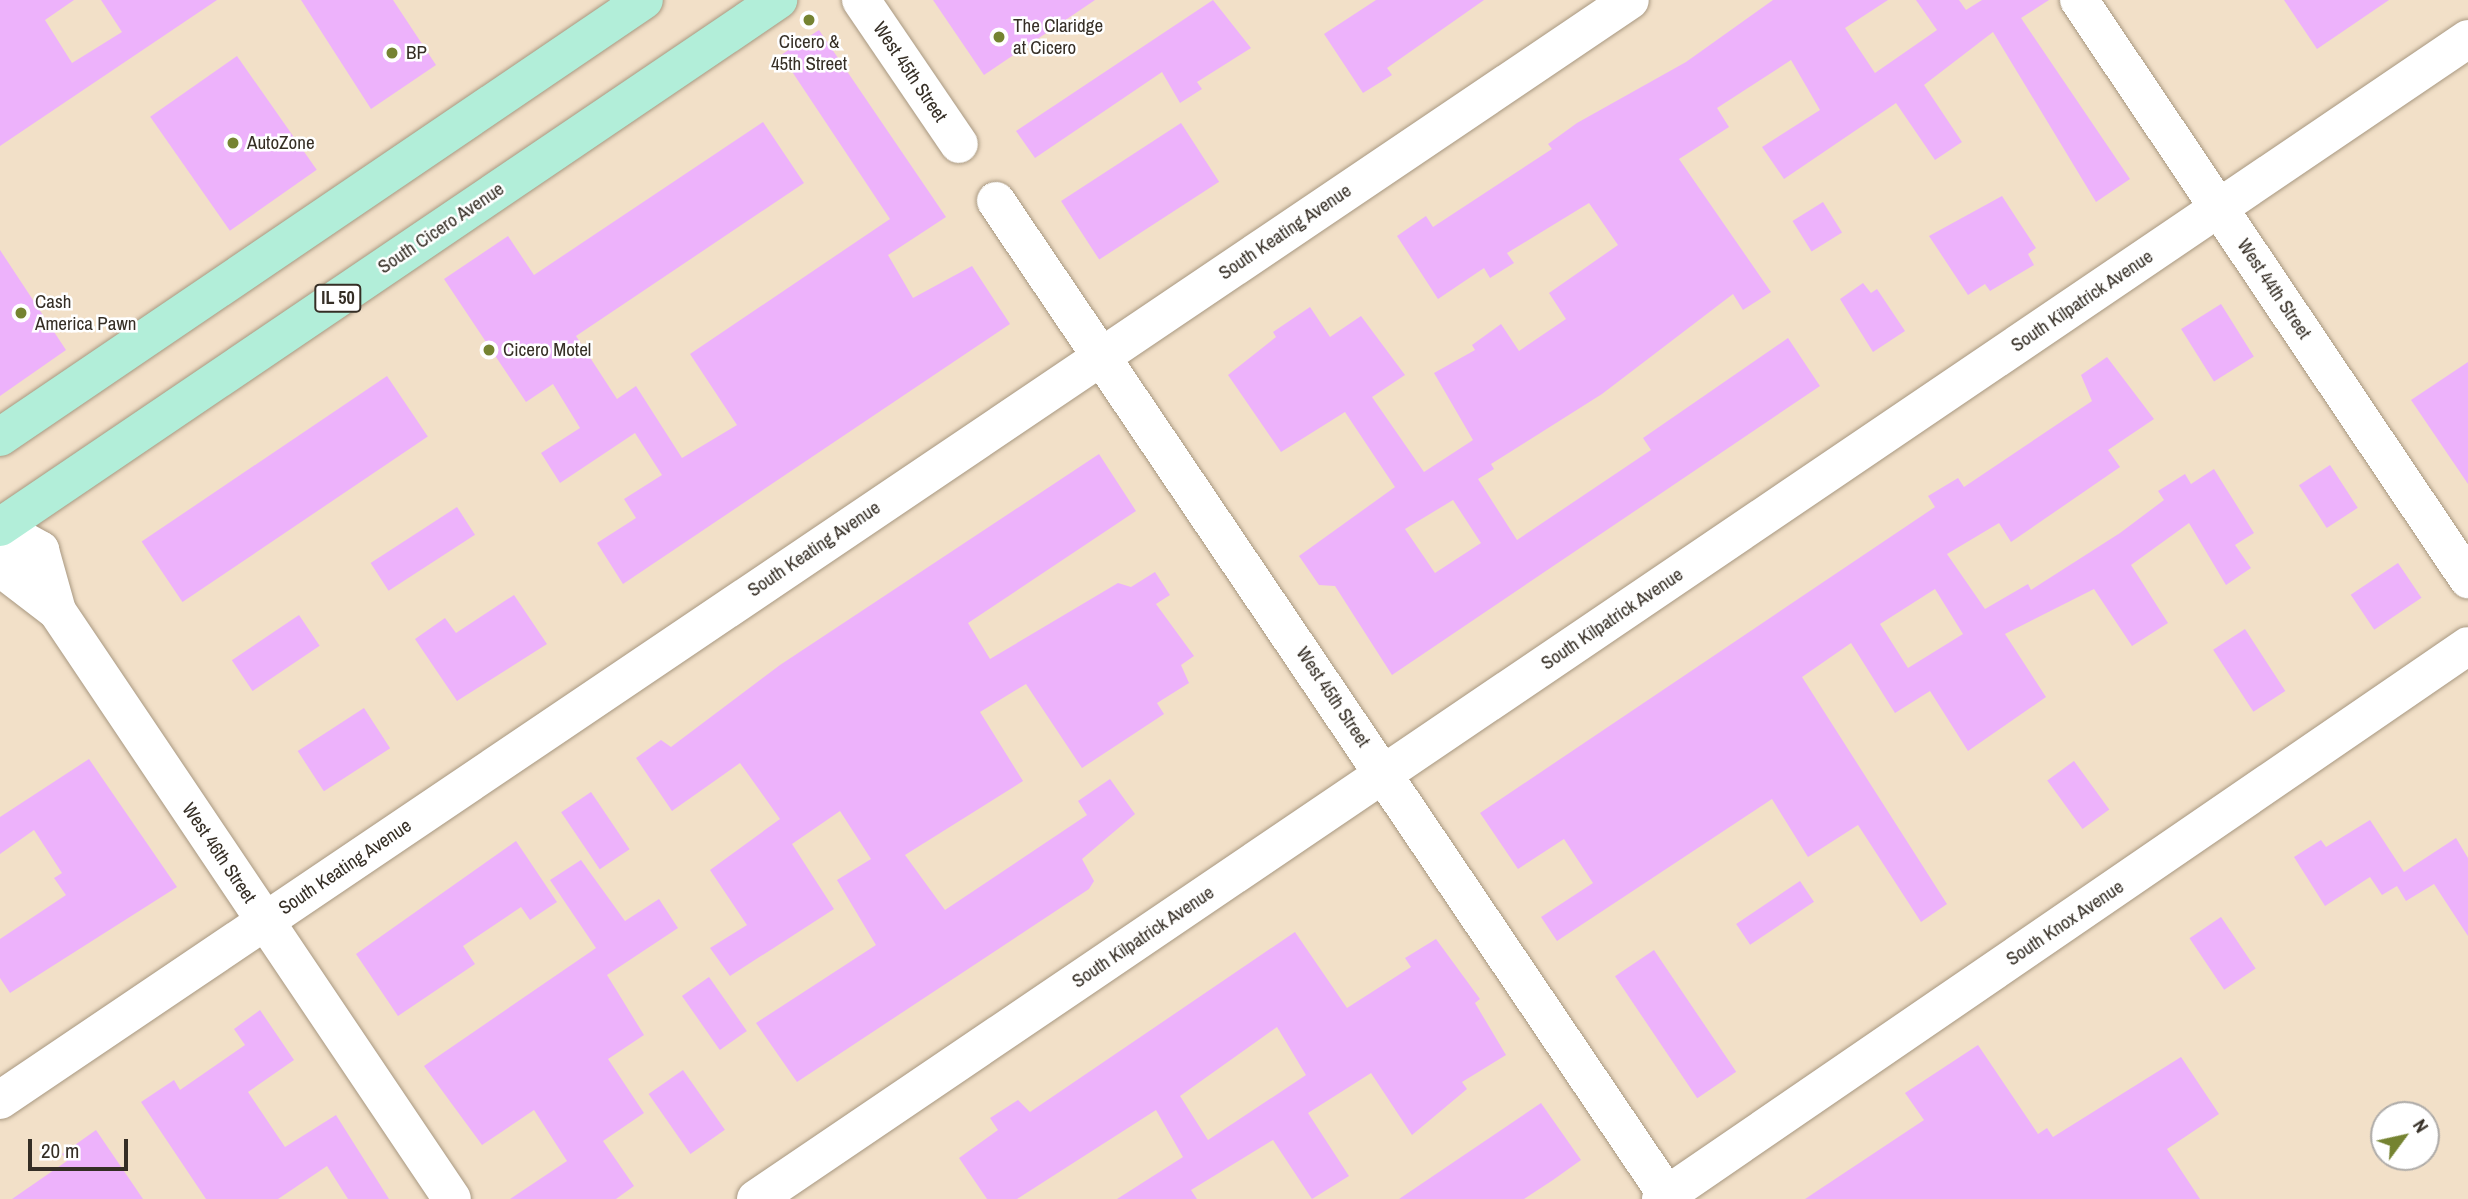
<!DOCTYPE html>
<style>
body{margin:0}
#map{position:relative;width:2468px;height:1199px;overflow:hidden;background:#f2e0c8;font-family:"Archivo Narrow",sans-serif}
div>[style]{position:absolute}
.building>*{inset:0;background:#edb2fb;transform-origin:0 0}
.roads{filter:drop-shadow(0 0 2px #a89881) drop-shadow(0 0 2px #a89881)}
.minor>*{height:38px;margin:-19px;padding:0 19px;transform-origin:19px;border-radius:19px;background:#fff}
.major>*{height:38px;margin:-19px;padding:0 19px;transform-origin:19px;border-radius:19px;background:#b2eed9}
.dots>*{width:19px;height:19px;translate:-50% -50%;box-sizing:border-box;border:4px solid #fff;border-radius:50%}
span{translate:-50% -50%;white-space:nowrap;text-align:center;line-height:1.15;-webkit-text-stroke:5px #fff;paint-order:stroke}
.shield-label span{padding:2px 5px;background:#fff;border:2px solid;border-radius:5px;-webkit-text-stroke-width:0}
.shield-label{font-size:18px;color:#352e25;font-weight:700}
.poi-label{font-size:19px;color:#352e25}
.left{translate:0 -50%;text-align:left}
.street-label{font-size:19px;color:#352e25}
.north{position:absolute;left:2370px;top:1101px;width:70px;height:70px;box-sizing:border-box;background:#fff;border:2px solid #aeaba8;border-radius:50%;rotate:57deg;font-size:19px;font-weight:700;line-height:28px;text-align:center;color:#352e25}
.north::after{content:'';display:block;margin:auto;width:24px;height:32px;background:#758331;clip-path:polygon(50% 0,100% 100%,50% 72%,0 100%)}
.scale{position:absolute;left:28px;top:1139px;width:100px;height:32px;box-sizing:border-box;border:4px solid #352e25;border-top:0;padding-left:9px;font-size:21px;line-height:24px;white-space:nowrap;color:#352e25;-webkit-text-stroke:5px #fff;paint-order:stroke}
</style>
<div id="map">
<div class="building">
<i style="clip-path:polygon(0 0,74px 0,45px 20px,72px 63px,122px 32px,101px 0,217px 0,0 146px)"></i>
<i style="clip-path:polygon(301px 0,393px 0,436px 65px,371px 109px)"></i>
<i style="clip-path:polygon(933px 0,1095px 0,984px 75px)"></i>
<i style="clip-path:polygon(1213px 0,1251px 48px,1197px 82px,1202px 89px,1180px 103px,1162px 72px,1035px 158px,1016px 131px)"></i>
<i style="clip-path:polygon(1376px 0,1484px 0,1387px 68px,1392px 75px,1363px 93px,1324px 34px)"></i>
<i style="clip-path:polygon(evenodd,1773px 0,1888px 0,1845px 28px,1875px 73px,1937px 30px,1916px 0,1959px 0,1966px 10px,1982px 0,2049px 0,2021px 18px,2130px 179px,2096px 202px,1993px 32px,1924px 85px,1962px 142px,1935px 160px,1896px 103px,1784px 179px,1762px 147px,1820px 110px,1791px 60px,1717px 108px,1729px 127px,1679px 159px,1771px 292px,1743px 310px,1733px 294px,1602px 394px,1491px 464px,1494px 469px,1478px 479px,1517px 540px,1651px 450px,1643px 438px,1788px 338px,1820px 386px,1392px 675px,1335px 586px,1319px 585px,1299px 556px,1395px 487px,1345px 412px,1281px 452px,1228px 375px,1276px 337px,1273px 332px,1310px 307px,1330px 337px,1361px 316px,1405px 375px,1372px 397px,1424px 472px,1473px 440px,1434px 373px,1475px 350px,1472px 345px,1501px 324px,1519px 351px,1566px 319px,1549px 293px,1618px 245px,1589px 203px,1507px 253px,1514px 263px,1490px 278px,1484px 268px,1438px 299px,1397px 236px,1426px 216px,1433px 227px,1552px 149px,1548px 144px,1577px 123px,1686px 62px,1773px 0,1453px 500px,1481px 543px,1435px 573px,1405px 529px,1453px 500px)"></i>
<i style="clip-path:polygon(2284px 0,2389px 0,2317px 49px)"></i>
<i style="clip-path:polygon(819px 30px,946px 217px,888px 255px,913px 298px,972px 266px,1010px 324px,623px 584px,597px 543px,636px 518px,624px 499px,662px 475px,635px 433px,560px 483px,541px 453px,580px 428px,553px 384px,526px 402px,444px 279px,508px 236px,534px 275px,763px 122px,804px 183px,576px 336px,617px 399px,636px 386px,682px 458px,737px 425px,690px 354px,890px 219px,781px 55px)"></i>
<i style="left:237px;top:56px;width:139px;height:106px;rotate:55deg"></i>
<i style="left:1181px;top:123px;width:70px;height:143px;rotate:57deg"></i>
<i style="clip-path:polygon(2002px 196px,2036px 248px,2028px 254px,2034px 265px,1990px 291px,1985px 284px,1968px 295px,1929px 236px)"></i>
<i style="left:1823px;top:202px;width:36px;height:36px;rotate:58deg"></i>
<i style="clip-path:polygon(0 250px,66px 350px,0 396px)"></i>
<i style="clip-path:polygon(1863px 283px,1871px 293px,1877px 289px,1905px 331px,1873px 352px,1840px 299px)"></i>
<i style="left:2221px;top:304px;width:62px;height:47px;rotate:58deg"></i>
<i style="clip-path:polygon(evenodd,2107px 357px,2154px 419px,2108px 450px,2120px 467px,2011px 542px,1999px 523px,1947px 554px,1985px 609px,2028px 584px,2031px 590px,2120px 533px,2164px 500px,2158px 491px,2185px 474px,2191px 484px,2214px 469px,2254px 533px,2235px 545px,2251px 568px,2226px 585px,2189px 523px,2131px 565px,2168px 623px,2132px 646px,2094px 589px,2005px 634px,2046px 697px,1968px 751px,1930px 691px,1895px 713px,1851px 643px,1802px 677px,1947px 904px,1921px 922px,1858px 825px,1808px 857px,1772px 799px,1557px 941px,1541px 917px,1593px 883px,1564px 839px,1518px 869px,1480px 813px,1935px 507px,1928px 496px,1958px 478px,1964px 487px,2092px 401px,2081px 375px,2107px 357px,1935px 589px,1963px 634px,1908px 668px,1880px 624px,1935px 589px)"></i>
<i style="clip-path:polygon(2468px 362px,2468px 484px,2411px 400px)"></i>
<i style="left:387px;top:376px;width:73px;height:296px;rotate:56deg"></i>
<i style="clip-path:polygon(1099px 454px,1136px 511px,968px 623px,990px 659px,1118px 583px,1131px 587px,1155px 572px,1170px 595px,1156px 604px,1194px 656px,1181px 665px,1189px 683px,1157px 703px,1164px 714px,1082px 768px,1026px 684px,980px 712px,1023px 781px,905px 855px,945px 910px,1087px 815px,1078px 801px,1110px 779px,1135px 814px,1082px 859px,1094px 881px,1089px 889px,797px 1082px,756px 1023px,876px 945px,837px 880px,871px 859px,840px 811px,792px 844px,834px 909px,730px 976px,710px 948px,747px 925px,710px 870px,780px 819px,740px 763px,672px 811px,636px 758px,661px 740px,671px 747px,780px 665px)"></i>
<i style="left:2330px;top:465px;width:51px;height:37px;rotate:57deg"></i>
<i style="left:457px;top:507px;width:33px;height:103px;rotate:57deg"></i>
<i style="left:2398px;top:563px;width:42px;height:57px;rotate:56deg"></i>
<i style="clip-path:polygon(514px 595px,547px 644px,457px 701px,415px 639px,445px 618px,456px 633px)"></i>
<i style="left:299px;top:615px;width:37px;height:81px;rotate:56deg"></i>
<i style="left:2245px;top:629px;width:74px;height:38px;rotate:57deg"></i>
<i style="left:364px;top:708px;width:48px;height:79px;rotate:57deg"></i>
<i style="clip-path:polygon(89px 759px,177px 887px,10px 993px,0 978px,0 939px,66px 895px,54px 878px,62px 873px,34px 830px,0 854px,0 817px)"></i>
<i style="left:2074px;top:761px;width:60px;height:33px;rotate:54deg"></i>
<i style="left:591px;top:792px;width:69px;height:36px;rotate:56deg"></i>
<i style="clip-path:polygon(2370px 820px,2404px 872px,2456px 838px,2468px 858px,2468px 936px,2434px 884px,2406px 901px,2397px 886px,2382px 895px,2370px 877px,2325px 906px,2294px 857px,2321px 840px,2326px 847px)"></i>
<i style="clip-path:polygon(516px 841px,557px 902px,530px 920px,521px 907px,463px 946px,475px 964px,398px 1016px,356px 954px)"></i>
<i style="clip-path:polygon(581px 860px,625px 921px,659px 899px,678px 928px,607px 975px,644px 1035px,608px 1059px,644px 1113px,603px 1141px,634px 1186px,616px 1199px,510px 1199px,567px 1161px,534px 1110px,482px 1145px,424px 1066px,596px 948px,550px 880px)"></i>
<i style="left:1800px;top:881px;width:25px;height:77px;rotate:56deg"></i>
<i style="left:2221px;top:917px;width:62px;height:38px;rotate:56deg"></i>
<i style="clip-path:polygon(evenodd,1295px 932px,1347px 1008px,1411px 967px,1405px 958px,1436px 939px,1480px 999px,1475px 1003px,1506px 1055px,1462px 1082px,1467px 1089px,1412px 1135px,1371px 1073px,1308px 1113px,1349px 1176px,1312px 1199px,1273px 1140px,1191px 1190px,1197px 1199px,1117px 1199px,1183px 1157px,1156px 1110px,1017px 1199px,987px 1199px,959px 1158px,998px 1130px,990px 1118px,1018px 1100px,1030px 1112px,1295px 932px,1277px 1027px,1306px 1075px,1208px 1140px,1180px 1096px,1277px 1027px)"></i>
<i style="left:1654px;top:950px;width:147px;height:47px;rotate:56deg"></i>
<i style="left:709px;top:977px;width:66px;height:33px;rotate:55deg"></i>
<i style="clip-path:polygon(260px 1010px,294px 1060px,248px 1092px,285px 1147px,336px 1115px,389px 1199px,348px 1199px,327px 1166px,278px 1199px,206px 1199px,141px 1102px,174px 1080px,180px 1090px,245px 1045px,234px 1029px)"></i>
<i style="clip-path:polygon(1978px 1045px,2038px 1134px,2047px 1128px,2053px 1137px,2181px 1057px,2219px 1114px,2167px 1149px,2200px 1199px,1805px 1199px,1924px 1120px,1905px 1093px)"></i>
<i style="left:683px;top:1070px;width:73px;height:42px;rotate:55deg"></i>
<i style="clip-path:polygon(1541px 1103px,1581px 1160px,1553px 1180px,1524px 1199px,1399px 1199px)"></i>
<i style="clip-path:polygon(96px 1130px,143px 1199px,12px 1199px,67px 1161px,62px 1154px)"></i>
</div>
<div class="roads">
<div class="minor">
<i style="left:861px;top:0;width:174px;rotate:55.8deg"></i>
<i style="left:2079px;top:0;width:698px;rotate:56.1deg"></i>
<i style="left:996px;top:201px;width:1199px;rotate:55.98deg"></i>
<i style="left:0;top:528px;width:46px;rotate:28.8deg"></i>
<i style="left:40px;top:550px;width:63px;rotate:74.4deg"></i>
<i style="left:0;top:530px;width:42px;rotate:81.9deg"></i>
<i style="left:6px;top:572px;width:64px;rotate:37.4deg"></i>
<i style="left:57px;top:611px;width:708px;rotate:56.11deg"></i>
<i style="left:0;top:1100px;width:1966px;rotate:-34.01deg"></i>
<i style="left:756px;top:1199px;width:2068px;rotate:-34.12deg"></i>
<i style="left:1661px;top:1199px;width:978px;rotate:-34.42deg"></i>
</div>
<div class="major">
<i style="left:0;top:437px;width:778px;rotate:-34.16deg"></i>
<i style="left:0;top:527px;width:940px;rotate:-34.11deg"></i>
</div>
</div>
<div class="dots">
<i style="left:809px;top:20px;background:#758331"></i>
<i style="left:999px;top:37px;background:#758331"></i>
<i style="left:392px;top:53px;background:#758331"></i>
<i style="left:233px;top:143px;background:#758331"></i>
<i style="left:21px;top:313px;background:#758331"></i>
<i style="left:489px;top:350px;background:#758331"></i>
</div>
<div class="shield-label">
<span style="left:338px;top:298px">IL 50</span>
</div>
<div class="poi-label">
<span class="left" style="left:1013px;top:37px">The Claridge<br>at Cicero</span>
<span style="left:809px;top:53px">Cicero &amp;<br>45th Street</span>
<span class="left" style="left:406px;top:53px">BP</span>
<span class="left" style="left:247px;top:143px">AutoZone</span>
<span class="left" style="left:35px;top:313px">Cash<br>America Pawn</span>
<span class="left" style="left:503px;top:350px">Cicero Motel</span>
</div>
<div class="street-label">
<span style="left:910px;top:72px;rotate:56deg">West 45th Street</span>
<span style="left:441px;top:228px;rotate:-34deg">South Cicero Avenue</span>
<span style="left:1285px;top:232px;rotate:-34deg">South Keating Avenue</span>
<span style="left:2274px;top:289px;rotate:56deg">West 44th Street</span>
<span style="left:2082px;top:301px;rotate:-34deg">South Kilpatrick Avenue</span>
<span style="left:814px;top:549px;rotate:-34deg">South Keating Avenue</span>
<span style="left:1612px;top:619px;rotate:-34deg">South Kilpatrick Avenue</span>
<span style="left:1333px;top:697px;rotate:56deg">West 45th Street</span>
<span style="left:219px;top:853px;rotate:56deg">West 46th Street</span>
<span style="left:345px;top:867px;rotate:-34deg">South Keating Avenue</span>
<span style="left:2065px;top:923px;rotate:-34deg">South Knox Avenue</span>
<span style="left:1143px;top:937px;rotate:-34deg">South Kilpatrick Avenue</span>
</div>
<div class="north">N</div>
<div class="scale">20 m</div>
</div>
